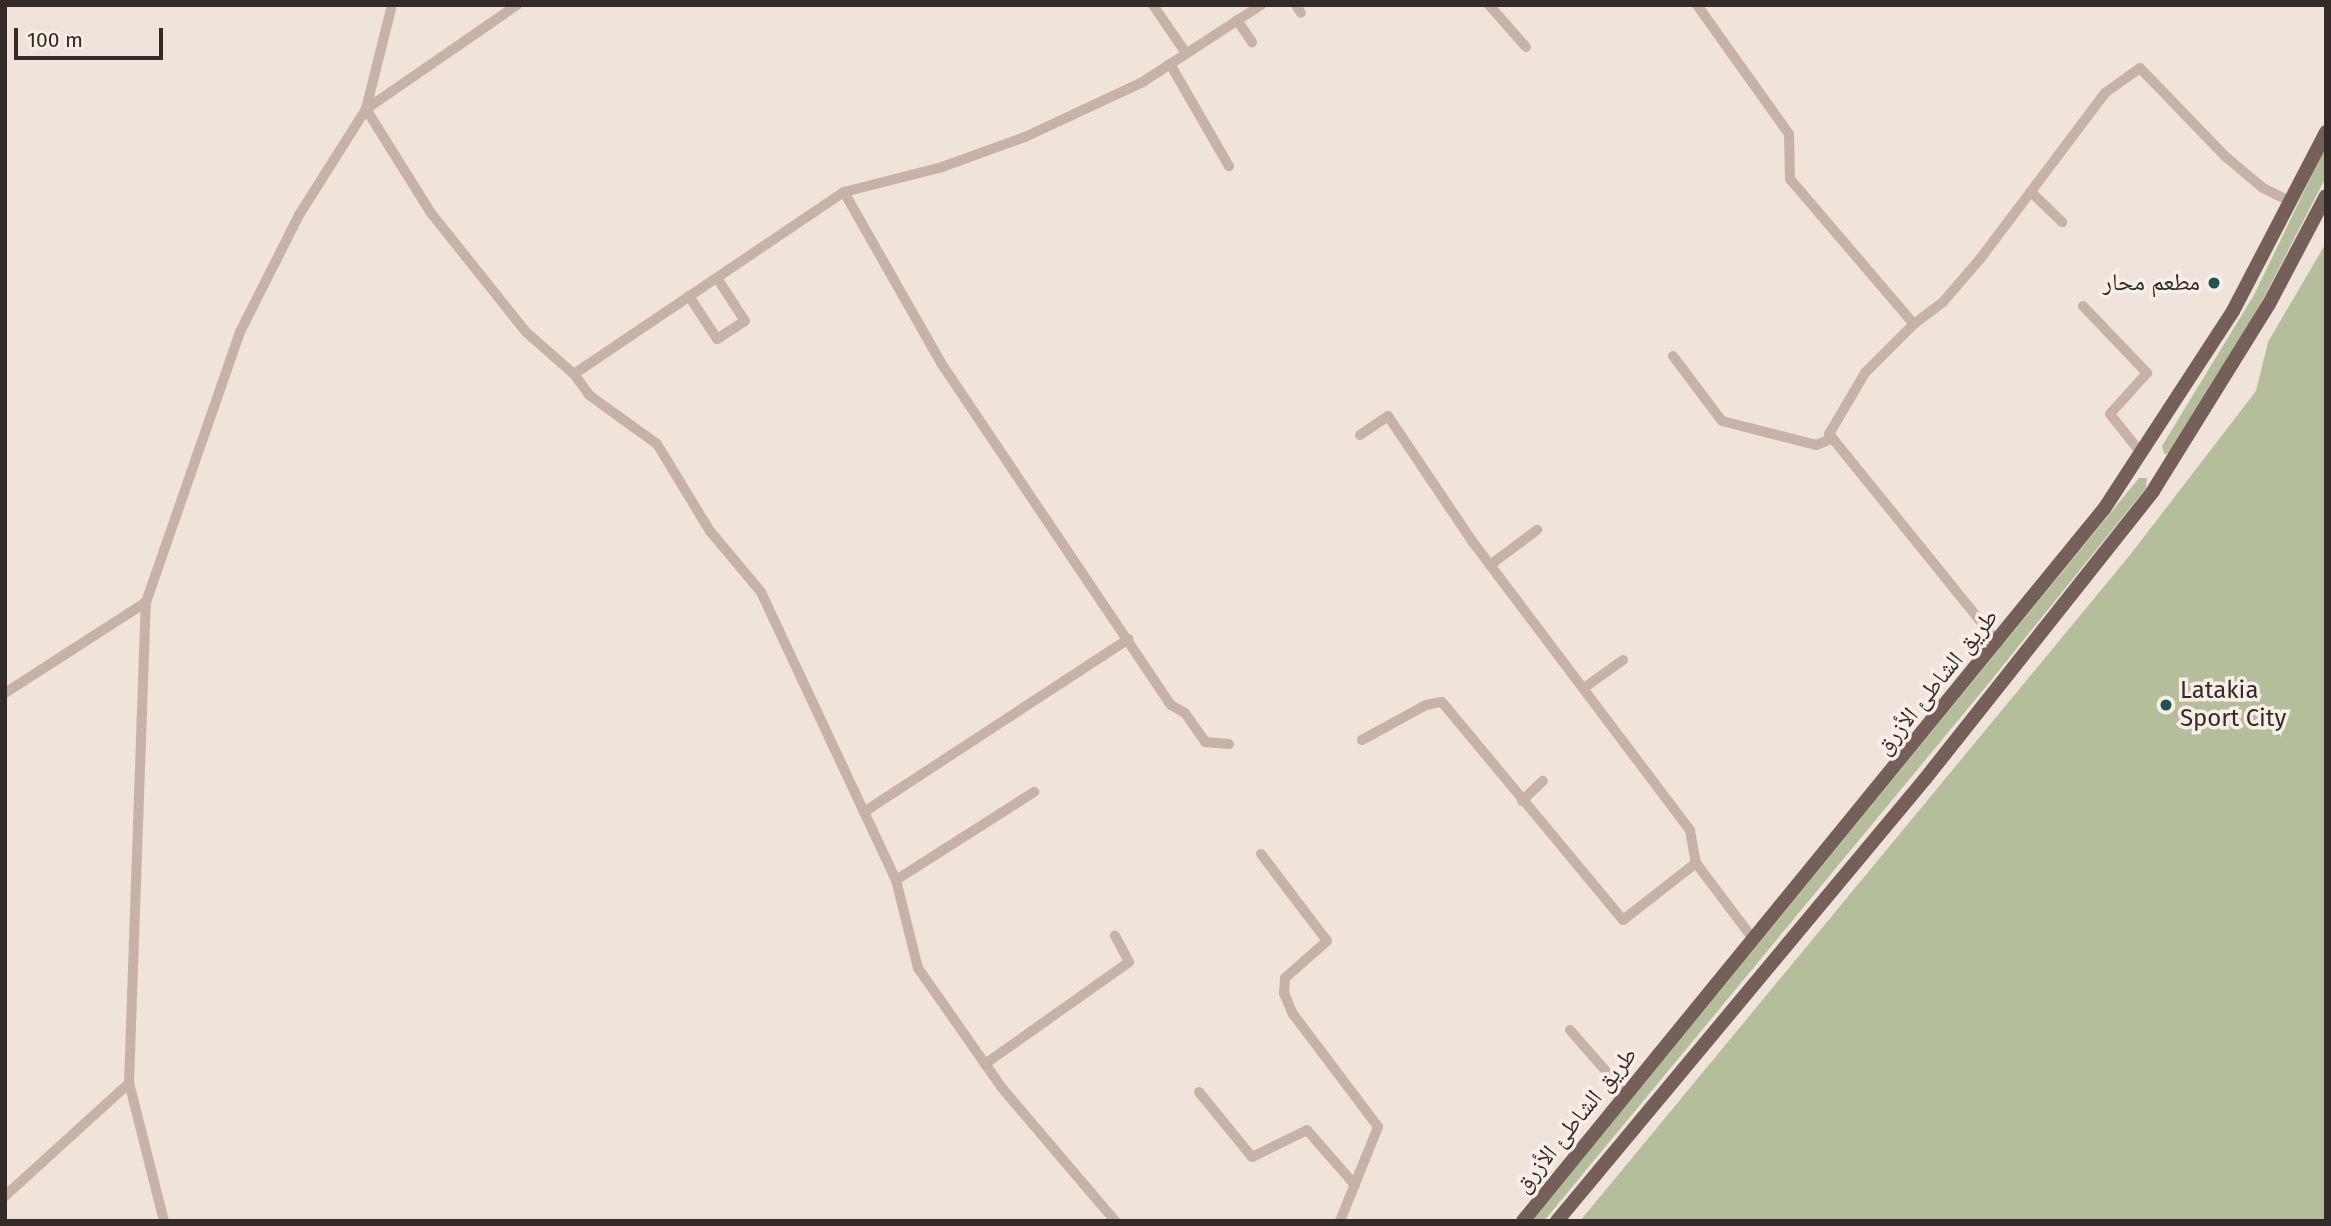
<!DOCTYPE html>
<meta charset="utf-8">
<style>
body{margin:0}
#map{position:relative;width:2331px;height:1226px;overflow:hidden;background:#f0e3da;font-family:"Fira Sans","Noto Naskh Arabic",sans-serif}
div>[style]{position:absolute}
.green>*{inset:0;background:#b5be9b}
.minor>*{height:10px;margin:-5px;padding:0 5px;transform-origin:5px;border-radius:5px;background:#c7b2a7}
.major>*{height:14px;margin:-7px;padding:0 7px;transform-origin:7px;border-radius:7px;background:#756059}
.dots>*{width:19px;height:19px;translate:-50% -50%;box-sizing:border-box;border:4px solid #f8eee6;border-radius:50%}
span{translate:-50% -50%;white-space:nowrap;text-align:center;line-height:1.15;-webkit-text-stroke:7px #f8eee6;paint-order:stroke}
.poi-label{font-size:24px;color:#342a27}
.right{translate:-100% -50%;text-align:right}
.left{translate:0 -50%;text-align:left}
.street-label{font-size:24px;color:#342a27}
.frame{position:absolute;inset:0;border:7px solid #342a27;pointer-events:none}
.scale{position:absolute;left:14px;top:28px;width:149px;height:32px;box-sizing:border-box;border:4px solid #342a27;border-top:0;padding-left:9px;font-size:21px;line-height:24px;white-space:nowrap;color:#342a27;-webkit-text-stroke:5px #f8eee6;paint-order:stroke}
</style>
<div id="map">
<div class="green">
<i style="clip-path:polygon(2326px 146px,2326px 177px,2260px 305px,2171px 453px,2164px 454px,2162px 446px,2254px 295px)"></i>
<i style="clip-path:polygon(2326px 243px,2326px 1221px,1580px 1221px,2130px 555px,2256px 391px,2268px 342px)"></i>
<i style="clip-path:polygon(2139px 478px,2147px 478px,2146px 488px,1989px 683px,1544px 1221px,1532px 1221px)"></i>
</div>
<div class="minor">
<i style="left:517px;top:5px;width:183px;rotate:145.4deg"></i>
<i style="left:366px;top:109px;width:123px;rotate:58deg"></i>
<i style="left:431px;top:213px;width:152px;rotate:51.4deg"></i>
<i style="left:526px;top:332px;width:64px;rotate:41.2deg"></i>
<i style="left:574px;top:374px;width:26px;rotate:54deg"></i>
<i style="left:589px;top:395px;width:84px;rotate:35.8deg"></i>
<i style="left:657px;top:444px;width:102px;rotate:58.7deg"></i>
<i style="left:710px;top:531px;width:80px;rotate:50.1deg"></i>
<i style="left:761px;top:592px;width:318px;rotate:64.9deg"></i>
<i style="left:896px;top:880px;width:91px;rotate:76deg"></i>
<i style="left:918px;top:968px;width:146px;rotate:55deg"></i>
<i style="left:1002px;top:1088px;width:175px;rotate:49.6deg"></i>
<i style="left:1153px;top:5px;width:58px;rotate:55.5deg"></i>
<i style="left:1296px;top:5px;width:9px;rotate:58deg"></i>
<i style="left:1489px;top:5px;width:56px;rotate:48.6deg"></i>
<i style="left:1697px;top:5px;width:158px;rotate:54.5deg"></i>
<i style="left:1789px;top:134px;width:45px;rotate:88.7deg"></i>
<i style="left:1790px;top:179px;width:191px;rotate:49.5deg"></i>
<i style="left:1914px;top:324px;width:36px;rotate:-37deg"></i>
<i style="left:1943px;top:302px;width:57px;rotate:-49.3deg"></i>
<i style="left:1980px;top:259px;width:208px;rotate:-53deg"></i>
<i style="left:2105px;top:93px;width:43px;rotate:-35.5deg"></i>
<i style="left:2140px;top:68px;width:124px;rotate:46deg"></i>
<i style="left:2226px;top:157px;width:48px;rotate:40deg"></i>
<i style="left:2263px;top:188px;width:30px;rotate:26deg"></i>
<i style="left:1237px;top:20px;width:27px;rotate:56deg"></i>
<i style="left:1170px;top:64px;width:118px;rotate:60deg"></i>
<i style="left:844px;top:192px;width:197px;rotate:60.4deg"></i>
<i style="left:941px;top:363px;width:412px;rotate:56.1deg"></i>
<i style="left:1171px;top:705px;width:16px;rotate:30deg"></i>
<i style="left:1185px;top:713px;width:35px;rotate:55deg"></i>
<i style="left:1205px;top:742px;width:24px;rotate:5deg"></i>
<i style="left:2032px;top:193px;width:42px;rotate:44deg"></i>
<i style="left:689px;top:296px;width:51px;rotate:56.9deg"></i>
<i style="left:717px;top:339px;width:33px;rotate:-33deg"></i>
<i style="left:745px;top:321px;width:51px;rotate:-123.1deg"></i>
<i style="left:2083px;top:306px;width:93px;rotate:46.3deg"></i>
<i style="left:2147px;top:373px;width:55px;rotate:132.1deg"></i>
<i style="left:2110px;top:414px;width:50px;rotate:51.5deg"></i>
<i style="left:1914px;top:324px;width:69px;rotate:135deg"></i>
<i style="left:1865px;top:373px;width:71px;rotate:120.5deg"></i>
<i style="left:1829px;top:434px;width:269px;rotate:51deg"></i>
<i style="left:1673px;top:356px;width:81px;rotate:53deg"></i>
<i style="left:1722px;top:421px;width:97px;rotate:14.3deg"></i>
<i style="left:1816px;top:445px;width:17px;rotate:-21deg"></i>
<i style="left:574px;top:374px;width:326px;rotate:-34deg"></i>
<i style="left:844px;top:192px;width:101px;rotate:-14.3deg"></i>
<i style="left:942px;top:167px;width:88px;rotate:-19.9deg"></i>
<i style="left:1025px;top:137px;width:128px;rotate:-25deg"></i>
<i style="left:1141px;top:83px;width:143px;rotate:-33deg"></i>
<i style="left:1360px;top:435px;width:34px;rotate:-34deg"></i>
<i style="left:1388px;top:416px;width:151px;rotate:56.1deg"></i>
<i style="left:1472px;top:541px;width:362px;rotate:53deg"></i>
<i style="left:1690px;top:830px;width:34px;rotate:80deg"></i>
<i style="left:1490px;top:565px;width:59px;rotate:-36.7deg"></i>
<i style="left:1584px;top:688px;width:48px;rotate:-35.7deg"></i>
<i style="left:5px;top:693px;width:168px;rotate:-32.8deg"></i>
<i style="left:1362px;top:740px;width:73px;rotate:-28.7deg"></i>
<i style="left:1426px;top:705px;width:16px;rotate:-11deg"></i>
<i style="left:1442px;top:702px;width:283px;rotate:50.3deg"></i>
<i style="left:1623px;top:920px;width:93px;rotate:-38deg"></i>
<i style="left:1696px;top:863px;width:96px;rotate:53deg"></i>
<i style="left:1522px;top:801px;width:29px;rotate:-44deg"></i>
<i style="left:864px;top:812px;width:316px;rotate:-33.2deg"></i>
<i style="left:1261px;top:854px;width:109px;rotate:52.8deg"></i>
<i style="left:1327px;top:941px;width:56px;rotate:138.6deg"></i>
<i style="left:1285px;top:978px;width:15px;rotate:94deg"></i>
<i style="left:1284px;top:993px;width:23px;rotate:67deg"></i>
<i style="left:1293px;top:1014px;width:141px;rotate:53deg"></i>
<i style="left:1378px;top:1127px;width:101px;rotate:112deg"></i>
<i style="left:896px;top:880px;width:164px;rotate:-32.5deg"></i>
<i style="left:1570px;top:1030px;width:86px;rotate:48.8deg"></i>
<i style="left:985px;top:1064px;width:176px;rotate:-35.3deg"></i>
<i style="left:1129px;top:962px;width:30px;rotate:-118deg"></i>
<i style="left:1199px;top:1092px;width:84px;rotate:50.8deg"></i>
<i style="left:1252px;top:1157px;width:61px;rotate:-26.1deg"></i>
<i style="left:1307px;top:1130px;width:73px;rotate:48.9deg"></i>
<i style="left:5px;top:1196px;width:168px;rotate:-42.3deg"></i>
<i style="left:164px;top:1221px;width:142px;rotate:-104.2deg"></i>
<i style="left:129px;top:1083px;width:481px;rotate:-88deg"></i>
<i style="left:146px;top:602px;width:286px;rotate:-70.8deg"></i>
<i style="left:240px;top:332px;width:131px;rotate:-63.2deg"></i>
<i style="left:299px;top:215px;width:125px;rotate:-57.7deg"></i>
<i style="left:366px;top:109px;width:107px;rotate:-76deg"></i>
</div>
<div class="major">
<i style="left:1523px;top:1221px;width:919px;rotate:-50.79deg"></i>
<i style="left:2104px;top:509px;width:236px;rotate:-56.9deg"></i>
<i style="left:2233px;top:311px;width:202px;rotate:-62.5deg"></i>
<i style="left:1557px;top:1221px;width:575px;rotate:-50.22deg"></i>
<i style="left:1925px;top:779px;width:367px;rotate:-51.6deg"></i>
<i style="left:2153px;top:491px;width:220px;rotate:-58.2deg"></i>
<i style="left:2269px;top:304px;width:122px;rotate:-62.2deg"></i>
</div>
<div class="dots">
<i style="left:2214px;top:283px;background:#1f5251"></i>
<i style="left:2166px;top:705px;background:#1f5251"></i>
</div>
<div class="poi-label">
<span class="right" style="left:2200px;top:283px">مطعم محار</span>
<span class="left" style="left:2180px;top:705px">Latakia<br>Sport City</span>
</div>
<div class="street-label">
<span style="left:1937px;top:682px;rotate:-51deg">طريق الشاطئ الأزرق</span>
<span style="left:1576px;top:1120px;rotate:-51deg">طريق الشاطئ الأزرق</span>
</div>
<div class="frame"></div>
<div class="scale">100 m</div>
</div>
